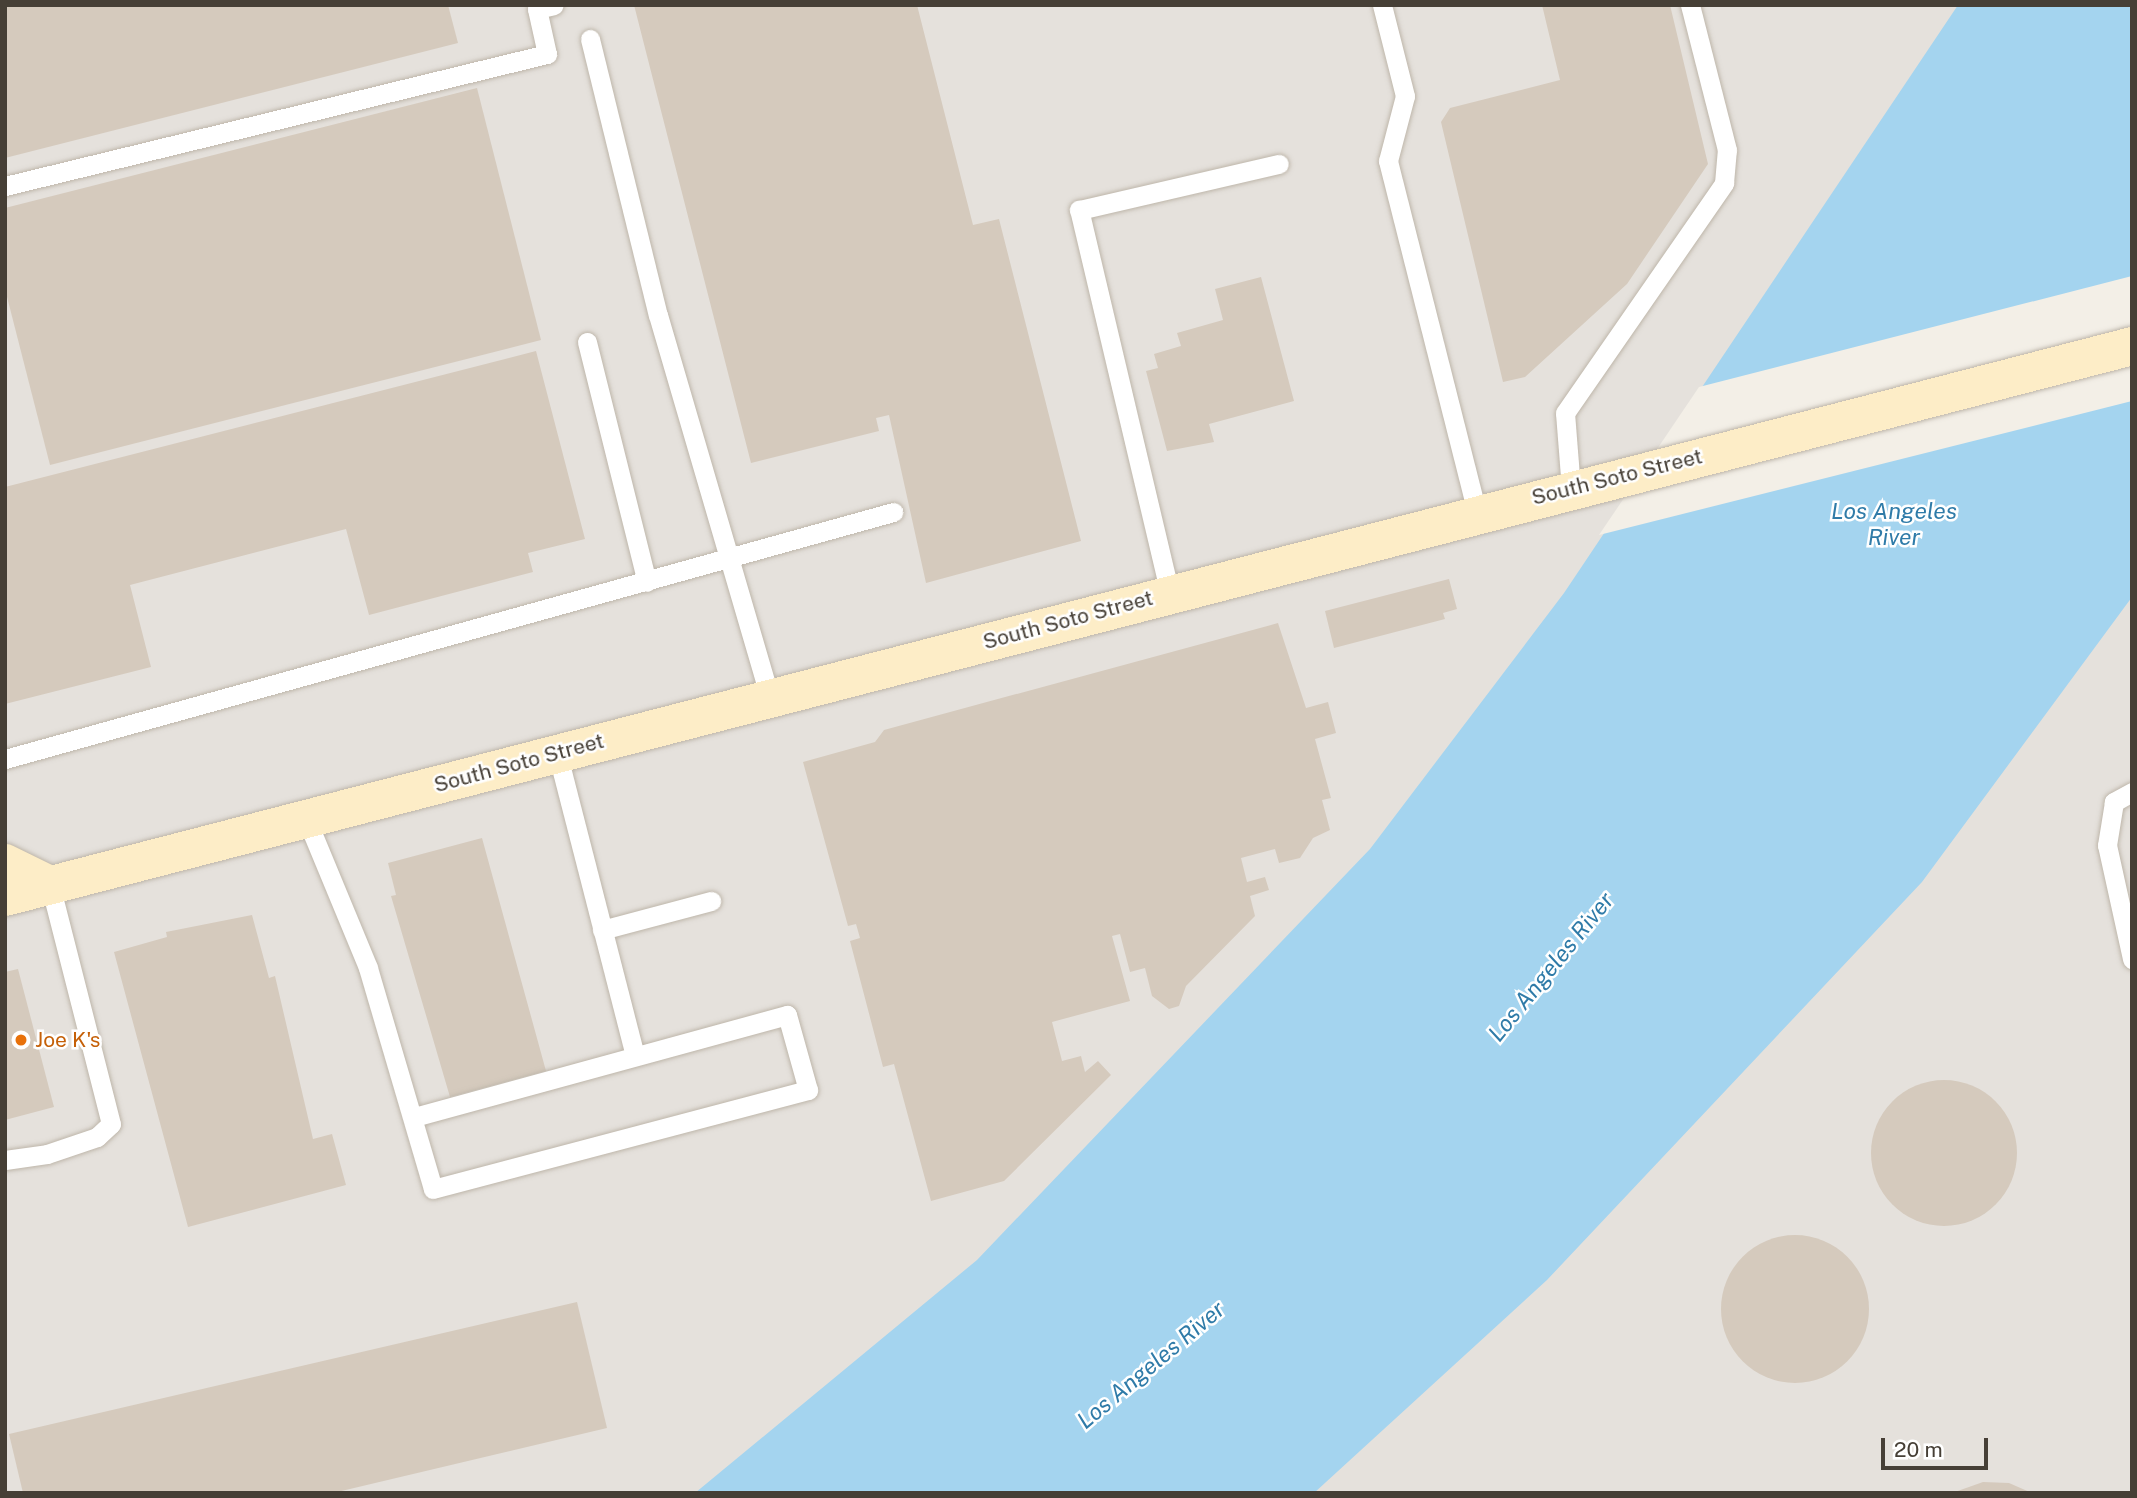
<!DOCTYPE html>
<style>
body{margin:0}
#map{position:relative;width:2137px;height:1498px;overflow:hidden;background:#f3efe7;font-family:"Public Sans",sans-serif}
div>[style]{position:absolute}
.industrial>*{inset:0;background:#e5e1dc;transform-origin:0 0}
.water>*{inset:0;background:#a4d4ef}
.pier>*{inset:0;background:#f3efe7}
.building>*{inset:0;background:#d5cabd}
.round{border-radius:50%}
.roads{filter:drop-shadow(0 0 2px #beb6aa) drop-shadow(0 0 2px #beb6aa)}
.service>*{height:19px;margin:-9.5px;padding:0 9.5px;transform-origin:9.5px;border-radius:9.5px;background:#fff}
.secondary>*{height:38px;margin:-19px;padding:0 19px;transform-origin:19px;border-radius:19px;background:#fdedc7}
.dots>*{width:19px;height:19px;translate:-50% -50%;box-sizing:border-box;border:4px solid #fff;border-radius:50%}
span{translate:-50% -50%;white-space:nowrap;text-align:center;line-height:1.15;-webkit-text-stroke:5px #fff;paint-order:stroke}
.street-label{font-size:21px;color:#463f36}
.food-label{font-size:21px;color:#c56008}
.left{translate:0 -50%;text-align:left}
.water-label{font-size:23px;color:#2f7ba8;font-style:italic}
.frame{position:absolute;inset:0;border:7px solid #463f36;pointer-events:none}
.scale{position:absolute;left:1881px;top:1438px;width:107px;height:32px;box-sizing:border-box;border:4px solid #463f36;border-top:0;padding-left:9px;font-size:21px;line-height:24px;white-space:nowrap;color:#463f36;-webkit-text-stroke:5px #fff;paint-order:stroke}
</style>
<div id="map">
<div class="industrial">
<i style="left:5px;top:5px;width:2127px;height:1488px"></i>
</div>
<div class="water">
<i style="clip-path:polygon(1958px 5px,2132px 5px,2132px 597px,1922px 882px,1547px 1280px,1314px 1493px,695px 1493px,977px 1260px,1370px 849px,1564px 593px)"></i>
</div>
<div class="pier">
<i style="clip-path:polygon(2132px 276px,2132px 401px,1599px 535px,1699px 387px)"></i>
</div>
<div class="building">
<i style="clip-path:polygon(5px 5px,448px 5px,458px 43px,5px 158px)"></i>
<i style="clip-path:polygon(634px 5px,917px 5px,973px 225px,999px 219px,1081px 541px,926px 583px,889px 415px,876px 418px,879px 431px,751px 463px)"></i>
<i style="clip-path:polygon(1542px 5px,1670px 5px,1708px 164px,1627px 284px,1525px 377px,1503px 382px,1441px 122px,1450px 108px,1560px 80px)"></i>
<i style="clip-path:polygon(477px 88px,541px 340px,50px 465px,5px 289px,5px 208px)"></i>
<i style="clip-path:polygon(1261px 277px,1294px 401px,1209px 424px,1214px 442px,1167px 451px,1146px 371px,1158px 368px,1154px 354px,1181px 346px,1177px 333px,1223px 320px,1215px 289px)"></i>
<i style="clip-path:polygon(536px 351px,585px 539px,528px 553px,533px 572px,369px 615px,346px 529px,130px 585px,151px 667px,5px 704px,5px 487px)"></i>
<i style="clip-path:polygon(1449px 579px,1457px 609px,1443px 613px,1445px 619px,1334px 648px,1325px 611px)"></i>
<i style="clip-path:polygon(1278px 623px,1306px 708px,1328px 702px,1336px 733px,1315px 739px,1331px 798px,1322px 800px,1330px 830px,1313px 838px,1300px 858px,1279px 863px,1275px 849px,1241px 858px,1247px 882px,1265px 877px,1269px 890px,1250px 896px,1255px 916px,1186px 986px,1179px 1006px,1169px 1009px,1152px 996px,1145px 968px,1130px 972px,1120px 934px,1112px 936px,1130px 1001px,1052px 1022px,1062px 1061px,1081px 1056px,1085px 1072px,1098px 1061px,1111px 1075px,1004px 1181px,931px 1201px,894px 1064px,883px 1067px,850px 941px,860px 938px,856px 924px,848px 926px,803px 762px,875px 742px,884px 730px)"></i>
<i style="clip-path:polygon(482px 838px,546px 1071px,450px 1097px,391px 896px,396px 895px,388px 863px)"></i>
<i style="clip-path:polygon(252px 915px,269px 978px,275px 976px,313px 1139px,332px 1134px,346px 1185px,188px 1227px,114px 952px,167px 937px,166px 932px)"></i>
<i style="clip-path:polygon(18px 969px,54px 1107px,5px 1120px,5px 972px)"></i>
<i class="round" style="left:1871px;top:1080px;width:146px;height:146px"></i>
<i class="round" style="left:1721px;top:1235px;width:148px;height:148px"></i>
<i style="clip-path:polygon(577px 1302px,607px 1428px,333px 1493px,23px 1493px,9px 1434px)"></i>
<i style="clip-path:polygon(1983px 1482px,2009px 1483px,2032px 1493px,1952px 1493px)"></i>
</div>
<div class="roads">
<div class="service">
<i style="left:1382px;top:5px;width:94px;rotate:75.8deg"></i>
<i style="left:1405px;top:96px;width:67px;rotate:104.7deg"></i>
<i style="left:1388px;top:161px;width:364px;rotate:75.8deg"></i>
<i style="left:590px;top:39px;width:284px;rotate:76.2deg"></i>
<i style="left:658px;top:315px;width:398px;rotate:73.7deg"></i>
<i style="left:5px;top:186px;width:558px;rotate:-13.69deg"></i>
<i style="left:547px;top:54px;width:46px;rotate:-102.5deg"></i>
<i style="left:537px;top:9px;width:17px;rotate:-13deg"></i>
<i style="left:587px;top:342px;width:247px;rotate:76deg"></i>
<i style="left:1571px;top:489px;width:76px;rotate:-94.5deg"></i>
<i style="left:1565px;top:413px;width:280px;rotate:-55.3deg"></i>
<i style="left:1724px;top:183px;width:33px;rotate:-85deg"></i>
<i style="left:1727px;top:150px;width:150px;rotate:-104.3deg"></i>
<i style="left:1170px;top:594px;width:395px;rotate:-103.3deg"></i>
<i style="left:1079px;top:210px;width:205px;rotate:-13deg"></i>
<i style="left:557px;top:752px;width:313px;rotate:75.6deg"></i>
<i style="left:5px;top:759px;width:922px;rotate:-15.54deg"></i>
<i style="left:2132px;top:792px;width:21px;rotate:151deg"></i>
<i style="left:2114px;top:802px;width:44px;rotate:99.2deg"></i>
<i style="left:2107px;top:845px;width:117px;rotate:77.6deg"></i>
<i style="left:306px;top:818px;width:162px;rotate:67.5deg"></i>
<i style="left:368px;top:968px;width:230px;rotate:73.6deg"></i>
<i style="left:433px;top:1189px;width:388px;rotate:-14.8deg"></i>
<i style="left:808px;top:1090px;width:78px;rotate:-105.6deg"></i>
<i style="left:787px;top:1015px;width:386px;rotate:164.7deg"></i>
<i style="left:602px;top:930px;width:113px;rotate:-14.9deg"></i>
<i style="left:5px;top:1160px;width:42px;rotate:-8.1deg"></i>
<i style="left:47px;top:1154px;width:53px;rotate:-18.8deg"></i>
<i style="left:97px;top:1137px;width:19px;rotate:-43deg"></i>
<i style="left:111px;top:1124px;width:247px;rotate:-104.3deg"></i>
</div>
<div class="secondary">
<i style="left:5px;top:863px;width:50px;rotate:26.1deg"></i>
<i style="left:5px;top:897px;width:2197px;rotate:-14.52deg"></i>
</div>
</div>
<div class="dots">
<i style="left:21px;top:1040px;background:#e8710a"></i>
</div>
<div class="street-label">
<span style="left:1617px;top:477px;rotate:-14deg">South Soto Street</span>
<span style="left:1068px;top:620px;rotate:-15deg">South Soto Street</span>
<span style="left:519px;top:763px;rotate:-15deg">South Soto Street</span>
</div>
<div class="food-label">
<span class="left" style="left:35px;top:1040px">Joe K's</span>
</div>
<div class="water-label">
<span style="left:1894px;top:524px">Los Angeles<br>River</span>
<span style="left:1551px;top:967px;rotate:-51deg">Los Angeles River</span>
<span style="left:1151px;top:1365px;rotate:-40deg">Los Angeles River</span>
</div>
<div class="frame"></div>
<div class="scale">20 m</div>
</div>
